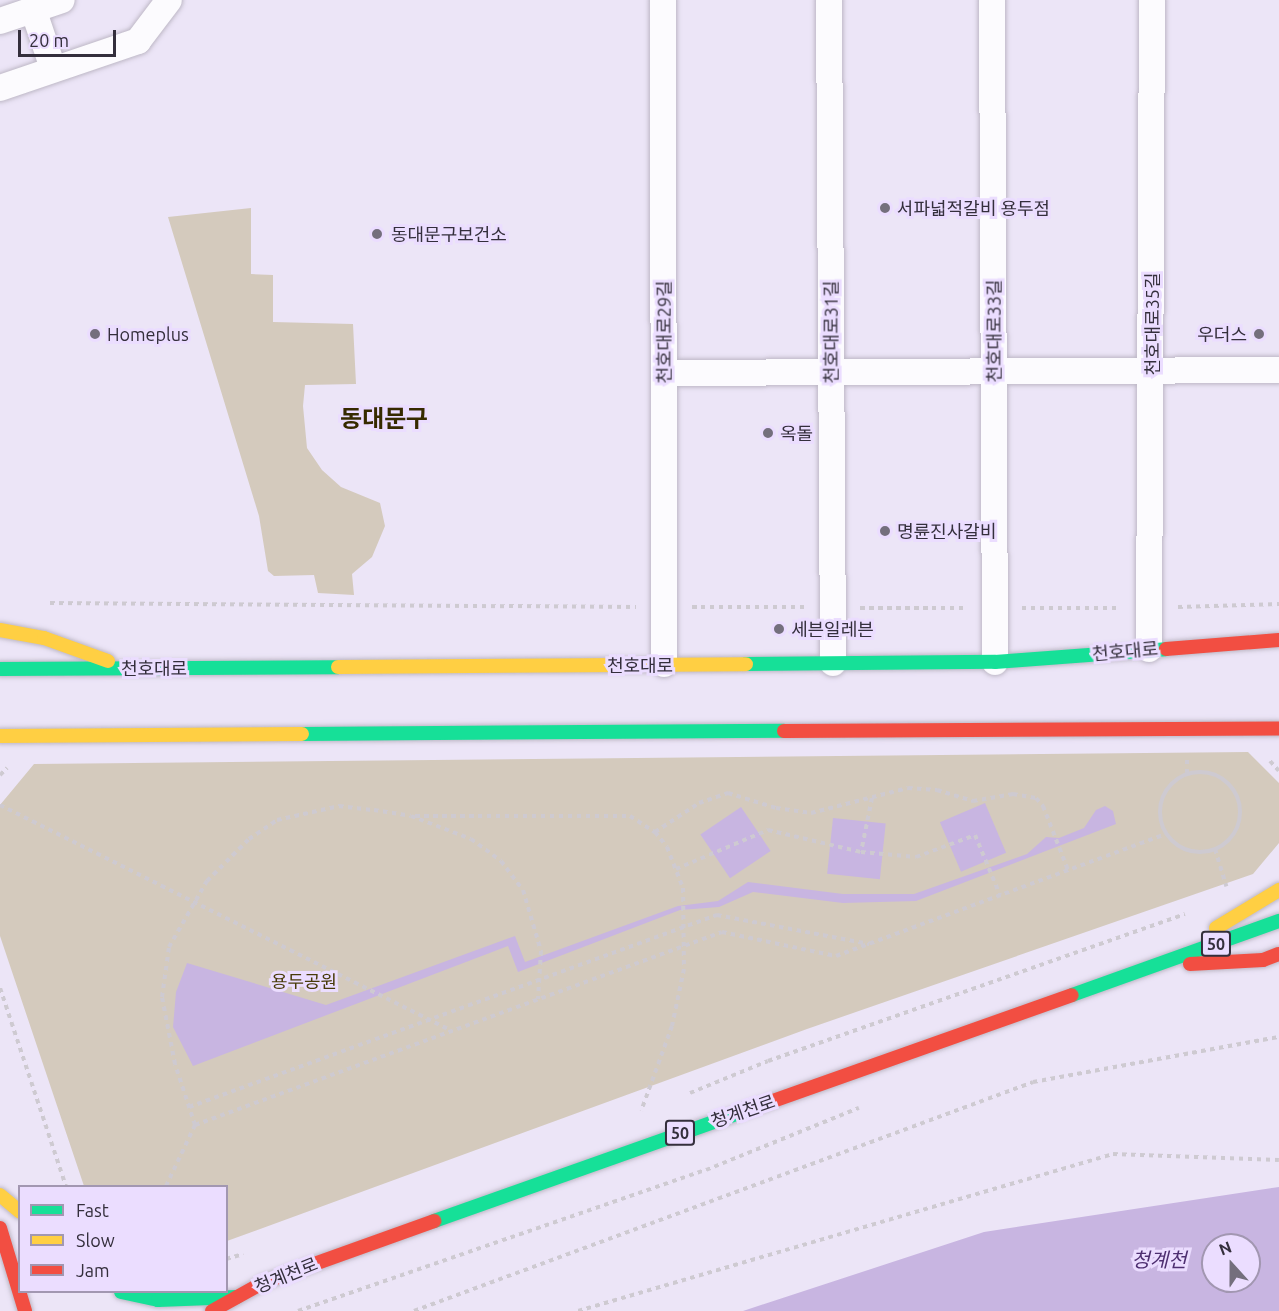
<!DOCTYPE html>
<meta charset="utf-8">
<style>
body{margin:0}
#map{position:relative;width:1279px;height:1311px;overflow:hidden;background:#ece5f7;font-family:Ubuntu,"Noto Sans KR",sans-serif}
div>[style]{position:absolute}
.green>*{inset:0;background:#d4cabd}
.water>*{inset:0;background:#c8b5e1;transform-origin:0 0}
.path>*{height:4px;margin-top:-2px;transform-origin:0;background:repeating-linear-gradient(90deg,#cecad1 0 4.5px,transparent 0 9px)}
.path>.ring{margin:-2px;padding:0;box-sizing:content-box;background:none;border:4px solid #cecad1;border-radius:50%}
.roads{filter:drop-shadow(0 0 2px #beb8c6) drop-shadow(0 0 2px #beb8c6)}
.street>*{height:26px;margin:-13px;padding:0 13px;transform-origin:13px;border-radius:13px;background:#fcfbfe}
.fast>*{height:14px;margin:-7px;padding:0 7px;transform-origin:7px;border-radius:7px;background:#16e098}
.slow>*{height:14px;margin:-7px;padding:0 7px;transform-origin:7px;border-radius:7px;background:#ffcf43}
.jam>*{height:14px;margin:-7px;padding:0 7px;transform-origin:7px;border-radius:7px;background:#f24e42}
.dots>*{width:16px;height:16px;translate:-50% -50%;box-sizing:border-box;border:3px solid #ebddff;border-radius:50%}
span{translate:-50% -50%;white-space:nowrap;text-align:center;line-height:1.15;-webkit-text-stroke:6px #ebddff;paint-order:stroke}
.shield-label span{padding:2px 4px;background:#ebddff;border:2px solid;border-radius:4px;-webkit-text-stroke-width:0}
.shield-label{font-size:16px;color:#342f3c;font-weight:700}
.poi-label{font-size:18px;color:#342f3c}
.left{translate:0 -50%;text-align:left}
.right{translate:-100% -50%;text-align:right}
.street-label{font-size:18px;color:#342f3c}
.park-label{font-size:18px;color:#483b09}
.water-label{font-size:20px;color:#4e2f71;font-style:italic}
.district-label{font-size:24px;color:#362a00;font-weight:700}
.legend{position:absolute;left:18px;top:1185px;width:210px;height:108px;box-sizing:border-box;background:#ebddff;border:2px solid #a297b1;margin:0;padding:8px 10px;list-style:none;font-size:18px;color:#342f3c}
.legend li{display:flex;align-items:center;gap:12px;height:30px}
.legend b{width:30px;border:2px solid #a297b1}
.north{position:absolute;left:1201px;top:1233px;width:60px;height:60px;box-sizing:border-box;background:#ebddff;border:2px solid #a297b1;border-radius:50%;rotate:339deg;font-size:16px;font-weight:700;line-height:24px;text-align:center;color:#342f3c}
.north::after{content:'';display:block;margin:auto;width:21px;height:27px;background:#746f7d;clip-path:polygon(50% 0,100% 100%,50% 72%,0 100%)}
.scale{position:absolute;left:18px;top:30px;width:98px;height:27px;box-sizing:border-box;border:3px solid #342f3c;border-top:0;padding-left:8px;font-size:18px;line-height:21px;white-space:nowrap;color:#342f3c;-webkit-text-stroke:4px #ebddff;paint-order:stroke}
</style>
<div id="map">
<div class="green">
<i style="clip-path:polygon(251px 208px,251px 274px,273px 275px,273px 322px,353px 324px,356px 384px,305px 385px,303px 406px,307px 448px,322px 470px,341px 487px,380px 503px,385px 526px,372px 557px,352px 574px,354px 595px,318px 593px,314px 575px,274px 576px,268px 571px,259px 516px,168px 217px)"></i>
<i style="clip-path:polygon(1248px 752px,1279px 783px,1279px 843px,1253px 874px,807px 1029px,227px 1241px,226px 1186px,84px 1186px,0 936px,0 805px,34px 764px)"></i>
</div>
<div class="water">
<i style="left:985px;top:803px;width:54px;height:49px;rotate:67deg"></i>
<i style="clip-path:polygon(1105px 806px,1113px 811px,1116px 824px,916px 901px,843px 903px,753px 892px,719px 907px,680px 910px,518px 972px,508px 946px,193px 1066px,173px 1027px,176px 992px,187px 963px,326px 1005px,515px 936px,525px 962px,678px 906px,718px 901px,748px 882px,843px 894px,914px 894px,1027px 854px,1046px 837px,1059px 838px,1084px 828px,1096px 810px)"></i>
<i style="left:741px;top:807px;width:53px;height:49px;rotate:56deg"></i>
<i style="left:833px;top:818px;width:53px;height:56px;rotate:6deg"></i>
<i style="clip-path:polygon(evenodd,1279px 1187px,1279px 1311px,743px 1311px,984px 1232px,1279px 1187px,1213px 1245px,1249px 1245px,1249px 1281px,1213px 1281px,1213px 1245px)"></i>
</div>
<div class="path">
<i style="left:50px;top:603px;width:586px;rotate:0.39deg"></i>
<i style="left:692px;top:607px;width:112px"></i>
<i style="left:1178px;top:607px;width:101px;rotate:-1.7deg"></i>
<i style="left:860px;top:608px;width:106px"></i>
<i style="left:1022px;top:608px;width:97px"></i>
<i style="left:1187px;top:760px;width:14px;rotate:90deg"></i>
<i style="left:1270px;top:761px;width:13px;rotate:48deg"></i>
<i class="ring" style="left:1160px;top:772px;width:76px;height:76px"></i>
<i style="left:0;top:775px;width:10px;rotate:-45deg"></i>
<i style="left:872px;top:798px;width:55px;rotate:101.5deg"></i>
<i style="left:861px;top:852px;width:55px;rotate:5.2deg"></i>
<i style="left:916px;top:857px;width:63px;rotate:-20.4deg"></i>
<i style="left:975px;top:835px;width:65px;rotate:67.4deg"></i>
<i style="left:0;top:805px;width:505px;rotate:26.57deg"></i>
<i style="left:415px;top:816px;width:215px"></i>
<i style="left:630px;top:816px;width:30px;rotate:33deg"></i>
<i style="left:655px;top:832px;width:19px;rotate:51deg"></i>
<i style="left:667px;top:847px;width:44px;rotate:68.7deg"></i>
<i style="left:683px;top:888px;width:81px;rotate:89.3deg"></i>
<i style="left:684px;top:969px;width:58px;rotate:101.9deg"></i>
<i style="left:672px;top:1026px;width:90px;rotate:110deg"></i>
<i style="left:655px;top:832px;width:53px;rotate:-33.4deg"></i>
<i style="left:699px;top:803px;width:31px;rotate:-19deg"></i>
<i style="left:728px;top:793px;width:50px;rotate:17.4deg"></i>
<i style="left:776px;top:808px;width:35px;rotate:8deg"></i>
<i style="left:811px;top:813px;width:100px;rotate:-14.5deg"></i>
<i style="left:908px;top:788px;width:29px;rotate:4deg"></i>
<i style="left:937px;top:790px;width:38px;rotate:17deg"></i>
<i style="left:973px;top:801px;width:41px;rotate:-9.9deg"></i>
<i style="left:1013px;top:794px;width:23px;rotate:10deg"></i>
<i style="left:1036px;top:798px;width:11px;rotate:49deg"></i>
<i style="left:1043px;top:806px;width:69px;rotate:68.7deg"></i>
<i style="left:1215px;top:849px;width:39px;rotate:73deg"></i>
<i style="left:676px;top:869px;width:100px;rotate:-23deg"></i>
<i style="left:768px;top:830px;width:96px;rotate:13.3deg"></i>
<i style="left:0;top:988px;width:209px;rotate:71.6deg"></i>
<i style="left:690px;top:1093px;width:84px;rotate:-22.3deg"></i>
<i style="left:768px;top:1061px;width:442px;rotate:-19.4deg"></i>
<i style="left:189px;top:1107px;width:562px;rotate:-19.98deg"></i>
<i style="left:717px;top:915px;width:155px;rotate:10.8deg"></i>
<i style="left:195px;top:1125px;width:64px;rotate:-108.2deg"></i>
<i style="left:175px;top:1064px;width:68px;rotate:-101deg"></i>
<i style="left:162px;top:997px;width:50px;rotate:-82deg"></i>
<i style="left:169px;top:947px;width:76px;rotate:-60.1deg"></i>
<i style="left:207px;top:881px;width:59px;rotate:-45deg"></i>
<i style="left:249px;top:839px;width:34px;rotate:-34deg"></i>
<i style="left:277px;top:820px;width:64px;rotate:-12.7deg"></i>
<i style="left:339px;top:806px;width:35px;rotate:7deg"></i>
<i style="left:374px;top:810px;width:37px;rotate:9deg"></i>
<i style="left:411px;top:816px;width:64px;rotate:21deg"></i>
<i style="left:471px;top:839px;width:37px;rotate:36deg"></i>
<i style="left:501px;top:861px;width:36px;rotate:53deg"></i>
<i style="left:523px;top:890px;width:64px;rotate:73.6deg"></i>
<i style="left:541px;top:951px;width:48px;rotate:93.6deg"></i>
<i style="left:166px;top:1186px;width:68px;rotate:-64.6deg"></i>
<i style="left:195px;top:1125px;width:561px;rotate:-20.11deg"></i>
<i style="left:722px;top:932px;width:116px;rotate:11.9deg"></i>
<i style="left:836px;top:956px;width:352px;rotate:-20.3deg"></i>
<i style="left:226px;top:1259px;width:18px;rotate:-16deg"></i>
<i style="left:298px;top:1311px;width:432px;rotate:-19.1deg"></i>
<i style="left:706px;top:1170px;width:165px;rotate:-22.1deg"></i>
<i style="left:414px;top:1311px;width:660px;rotate:-20.3deg"></i>
<i style="left:1033px;top:1082px;width:250px;rotate:-10.4deg"></i>
<i style="left:578px;top:1311px;width:558px;rotate:-16.35deg"></i>
<i style="left:1113px;top:1154px;width:166px;rotate:2.1deg"></i>
</div>
<div class="roads">
<div class="street">
<i style="left:663px;top:0;width:664px;rotate:89.91deg"></i>
<i style="left:829px;top:0;width:663px;rotate:89.65deg"></i>
<i style="left:992px;top:0;width:662px;rotate:89.74deg"></i>
<i style="left:33px;top:9px;width:62px;rotate:71.3deg"></i>
<i style="left:0;top:21px;width:65px;rotate:-18.7deg"></i>
<i style="left:0;top:88px;width:146px;rotate:-18.8deg"></i>
<i style="left:138px;top:41px;width:51px;rotate:-52.9deg"></i>
<i style="left:664px;top:373px;width:615px;rotate:-0.28deg"></i>
<i style="left:1149px;top:649px;width:649px;rotate:-89.74deg"></i>
</div>
<div class="fast">
<i style="left:746px;top:664px;width:249px;rotate:-0.5deg"></i>
<i style="left:995px;top:662px;width:171px;rotate:-4.3deg"></i>
<i style="left:0;top:669px;width:338px;rotate:-0.3deg"></i>
<i style="left:302px;top:734px;width:482px;rotate:-0.4deg"></i>
<i style="left:1072px;top:995px;width:220px;rotate:-19.7deg"></i>
<i style="left:434px;top:1221px;width:338px;rotate:-19.5deg"></i>
<i style="left:121px;top:1292px;width:38px;rotate:12deg"></i>
<i style="left:158px;top:1300px;width:79px;rotate:-2.2deg"></i>
</div>
<div class="slow">
<i style="left:0;top:630px;width:45px;rotate:10.3deg"></i>
<i style="left:44px;top:638px;width:68px;rotate:19.8deg"></i>
<i style="left:338px;top:667px;width:408px;rotate:-0.4deg"></i>
<i style="left:0;top:736px;width:302px;rotate:-0.4deg"></i>
<i style="left:1216px;top:928px;width:74px;rotate:-31.1deg"></i>
<i style="left:0;top:1195px;width:26px;rotate:40deg"></i>
</div>
<div class="jam">
<i style="left:1166px;top:649px;width:113px;rotate:-4.6deg"></i>
<i style="left:784px;top:731px;width:495px;rotate:-0.3deg"></i>
<i style="left:1190px;top:964px;width:73px;rotate:-3.1deg"></i>
<i style="left:1263px;top:960px;width:17px;rotate:-21deg"></i>
<i style="left:753px;top:1108px;width:338px;rotate:-19.5deg"></i>
<i style="left:0;top:1228px;width:87px;rotate:73.2deg"></i>
<i style="left:212px;top:1311px;width:60px;rotate:-29.1deg"></i>
<i style="left:264px;top:1282px;width:181px;rotate:-19.7deg"></i>
</div>
</div>
<div class="dots">
<i style="left:885px;top:208px;background:#746f7d"></i>
<i style="left:377px;top:234px;background:#746f7d"></i>
<i style="left:95px;top:334px;background:#746f7d"></i>
<i style="left:1259px;top:334px;background:#746f7d"></i>
<i style="left:768px;top:433px;background:#746f7d"></i>
<i style="left:885px;top:531px;background:#746f7d"></i>
<i style="left:779px;top:629px;background:#746f7d"></i>
</div>
<div class="shield-label">
<span style="left:1216px;top:944px">50</span>
<span style="left:680px;top:1133px">50</span>
</div>
<div class="poi-label">
<span class="left" style="left:897px;top:208px">서파넓적갈비 용두점</span>
<span class="left" style="left:391px;top:234px">동대문구보건소</span>
<span class="left" style="left:107px;top:334px">Homeplus</span>
<span class="right" style="left:1247px;top:334px">우더스</span>
<span class="left" style="left:780px;top:433px">옥돌</span>
<span class="left" style="left:897px;top:531px">명륜진사갈비</span>
<span class="left" style="left:791px;top:629px">세븐일레븐</span>
</div>
<div class="street-label">
<span style="left:1152px;top:324px;rotate:-90deg">천호대로35길</span>
<span style="left:994px;top:331px;rotate:-90deg">천호대로33길</span>
<span style="left:664px;top:332px;rotate:-90deg">천호대로29길</span>
<span style="left:831px;top:332px;rotate:-90deg">천호대로31길</span>
<span style="left:1125px;top:651px;rotate:-5deg">천호대로</span>
<span style="left:640px;top:665px">천호대로</span>
<span style="left:154px;top:668px">천호대로</span>
<span style="left:743px;top:1111px;rotate:-19deg">청계천로</span>
<span style="left:286px;top:1275px;rotate:-22deg">청계천로</span>
</div>
<div class="park-label">
<span style="left:304px;top:981px">용두공원</span>
</div>
<div class="water-label">
<span style="left:1159px;top:1259px">청계천</span>
</div>
<div class="district-label">
<span style="left:384px;top:419px">동대문구</span>
</div>
<ul class="legend">
<li><b style="height:8px;background:#16e098"></b>Fast</li>
<li><b style="height:8px;background:#ffcf43"></b>Slow</li>
<li><b style="height:8px;background:#f24e42"></b>Jam</li>
</ul>
<div class="north">N</div>
<div class="scale">20 m</div>
</div>
